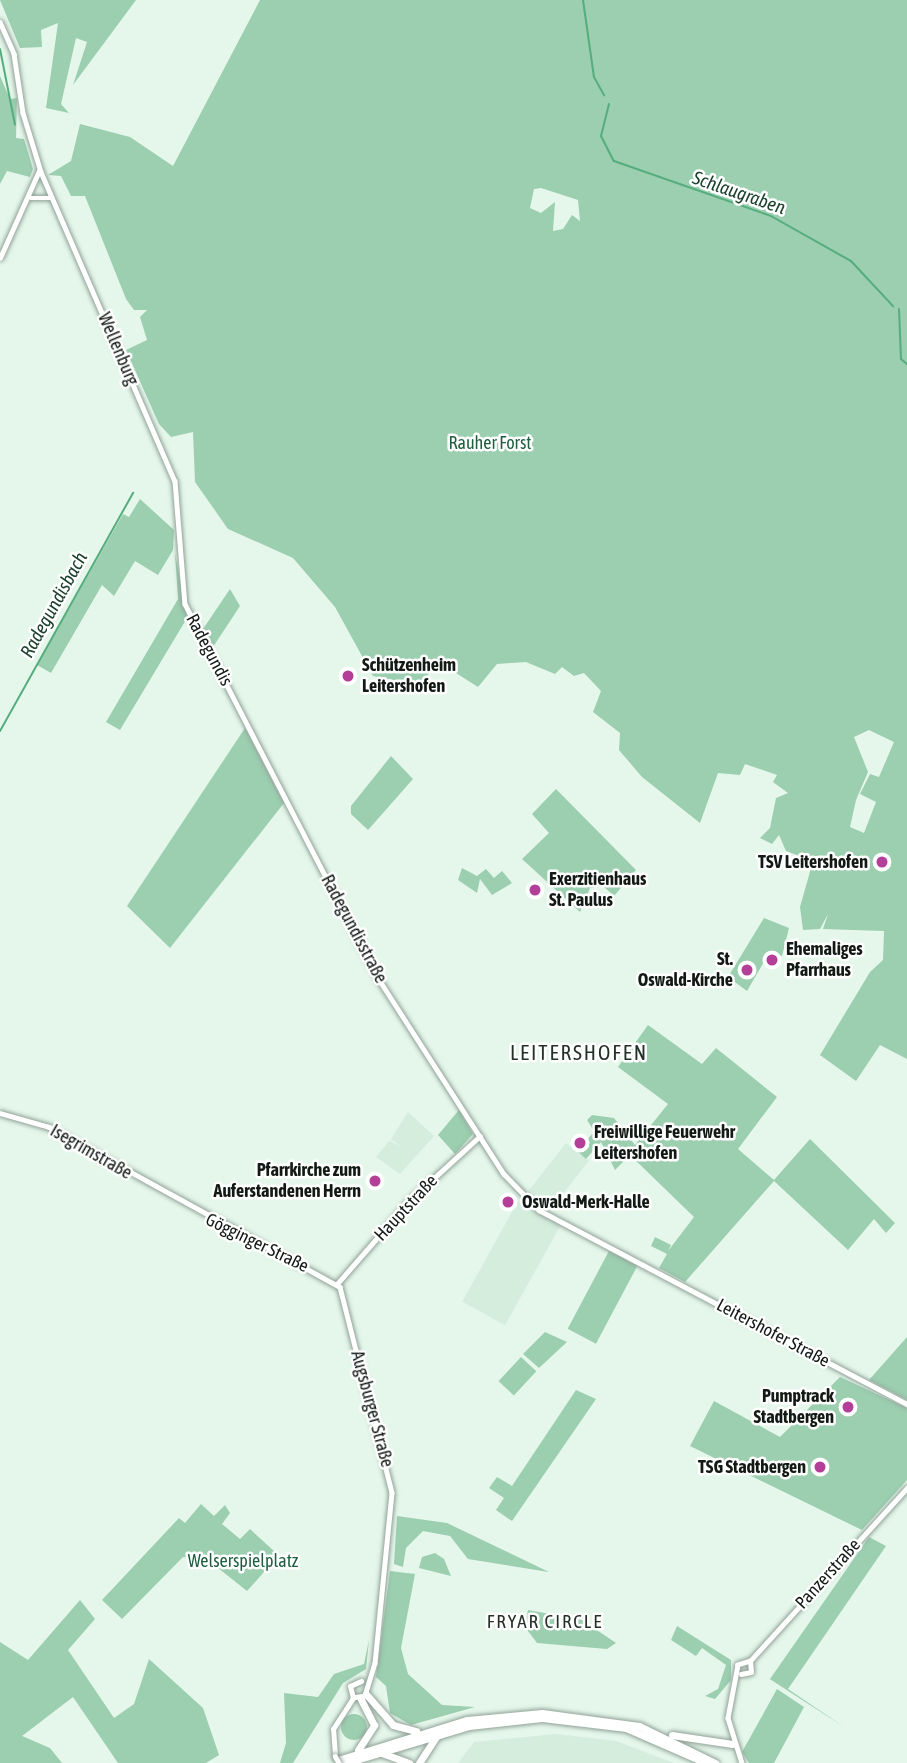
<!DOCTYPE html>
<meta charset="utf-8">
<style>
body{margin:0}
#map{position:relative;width:907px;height:1763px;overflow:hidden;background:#e5f7eb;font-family:"Asap Condensed",sans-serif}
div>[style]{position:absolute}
.built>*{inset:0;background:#d4eddd;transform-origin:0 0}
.green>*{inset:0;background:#9cceb0;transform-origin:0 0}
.round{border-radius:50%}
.stream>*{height:2px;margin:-1px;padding:0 1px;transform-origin:1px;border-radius:1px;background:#55ad7e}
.roads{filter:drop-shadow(0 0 2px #91a298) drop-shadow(0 0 2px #91a298)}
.secondary>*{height:4.5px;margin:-2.25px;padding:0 2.25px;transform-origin:2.25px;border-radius:2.25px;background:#fff}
.highway>*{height:7px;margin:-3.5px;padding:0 3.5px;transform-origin:3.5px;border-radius:3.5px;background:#fff}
.bridges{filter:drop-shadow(0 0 2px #91a298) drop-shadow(0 0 2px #91a298)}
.secondary-bridge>*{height:4.5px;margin:-2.25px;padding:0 2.25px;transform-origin:2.25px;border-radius:2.25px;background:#fff}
.dots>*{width:19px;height:19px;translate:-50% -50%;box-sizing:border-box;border:4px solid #fff;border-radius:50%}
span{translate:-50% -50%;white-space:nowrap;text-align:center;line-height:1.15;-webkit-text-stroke:5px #fff;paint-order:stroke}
.street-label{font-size:18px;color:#131a16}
.park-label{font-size:18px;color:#1e5f3f}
.poi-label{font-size:18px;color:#131a16;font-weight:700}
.left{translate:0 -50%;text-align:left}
.right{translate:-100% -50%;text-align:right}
.water-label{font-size:19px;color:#1c422d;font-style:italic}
.neighbourhood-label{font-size:19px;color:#233129;letter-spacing:2px}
.quarter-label{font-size:21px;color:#233129;letter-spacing:2px}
</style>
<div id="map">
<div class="built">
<i style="clip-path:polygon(408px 1112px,434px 1136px,400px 1174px,376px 1157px,389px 1141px,400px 1146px,391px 1139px)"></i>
<i style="left:566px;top:1143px;width:29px;height:66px;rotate:38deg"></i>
<i style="left:518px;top:1201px;width:49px;height:115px;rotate:29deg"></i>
<i style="clip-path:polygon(556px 1734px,616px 1741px,674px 1763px,458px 1763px,474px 1742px)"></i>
</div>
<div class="green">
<i style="clip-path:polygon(0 0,136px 0,73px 85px,87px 42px,76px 38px,61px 104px,69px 113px,46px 108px,58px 23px,41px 30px,42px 47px,20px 48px)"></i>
<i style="clip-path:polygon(evenodd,260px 0,907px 0,907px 1059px,880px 1045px,856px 1081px,820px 1055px,870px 972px,883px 960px,884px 931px,823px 929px,828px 914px,820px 929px,803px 930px,800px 907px,813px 861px,786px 851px,779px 835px,772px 844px,760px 838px,770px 828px,776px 798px,788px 793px,773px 782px,777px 775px,745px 764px,740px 775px,718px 773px,700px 823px,642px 777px,619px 750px,620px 733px,593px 712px,601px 691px,584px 673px,574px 676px,562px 667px,555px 674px,526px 662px,497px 664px,478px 687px,437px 661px,421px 685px,373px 676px,335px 607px,293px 558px,228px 529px,195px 482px,193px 432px,171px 437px,159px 424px,126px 350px,147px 340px,140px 317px,147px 310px,134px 310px,126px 299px,85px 196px,71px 196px,61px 176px,48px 175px,71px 161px,80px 124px,130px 137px,173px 166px,260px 0,541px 188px,578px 200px,580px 221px,572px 215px,563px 229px,553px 231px,555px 202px,541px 213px,530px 208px,534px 189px,541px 188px,260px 0,869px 730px,894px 742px,879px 777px,870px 774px,860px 794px,876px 802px,864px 833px,850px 827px,856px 800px,868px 772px,854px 737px,869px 730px)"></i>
<i style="clip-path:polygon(0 76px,10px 99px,17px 98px,16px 138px,24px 139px,33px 169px,30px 177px,7px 171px,0 184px)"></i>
<i style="clip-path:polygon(140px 499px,174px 530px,173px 550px,158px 575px,135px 561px,114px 596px,102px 585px,51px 673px,37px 665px,123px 514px,129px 517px)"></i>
<i style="clip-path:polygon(175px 553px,187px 618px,120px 730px,106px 722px,178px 599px)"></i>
<i style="clip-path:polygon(230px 589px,240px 606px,211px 650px,201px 632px)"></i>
<i style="clip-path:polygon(245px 728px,284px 803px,170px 948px,127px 906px)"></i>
<i style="clip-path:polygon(391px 756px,413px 779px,368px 830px,351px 814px,351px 806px)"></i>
<i style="clip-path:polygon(556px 789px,636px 870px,614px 896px,603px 886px,590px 888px,580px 912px,522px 859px,549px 833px,532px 814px)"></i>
<i style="clip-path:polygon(462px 868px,477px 876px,486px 869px,494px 878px,502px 871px,512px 883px,492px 895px,480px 879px,477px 893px,458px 880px)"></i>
<i style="clip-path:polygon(764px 918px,789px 928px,782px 956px,769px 953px,747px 991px,728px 977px)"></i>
<i style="clip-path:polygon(648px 1025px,702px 1064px,716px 1048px,777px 1097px,738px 1149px,774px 1180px,810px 1139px,895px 1223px,886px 1233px,874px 1219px,848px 1250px,774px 1181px,685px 1282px,659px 1268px,667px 1254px,651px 1246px,655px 1237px,671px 1245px,668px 1251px,694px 1217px,630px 1155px,615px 1170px,601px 1142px,586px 1159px,577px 1151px,593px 1133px,601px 1142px,587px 1120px,592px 1115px,614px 1118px,635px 1145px,668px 1104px,618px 1067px)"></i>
<i style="clip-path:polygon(459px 1110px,473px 1134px,455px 1154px,438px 1135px)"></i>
<i style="left:609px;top:1251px;width:32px;height:88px;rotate:28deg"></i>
<i style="clip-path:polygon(545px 1332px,567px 1342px,539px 1368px,523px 1354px)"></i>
<i style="clip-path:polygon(907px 1337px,907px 1400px,869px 1380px)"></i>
<i style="left:521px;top:1357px;width:21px;height:33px;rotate:43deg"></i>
<i style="clip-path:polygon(840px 1377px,907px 1408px,907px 1480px,862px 1530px,690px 1446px,714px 1401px,780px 1437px)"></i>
<i style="clip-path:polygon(576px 1390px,596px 1399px,512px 1521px,496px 1510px,504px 1498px,489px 1488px,497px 1477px,512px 1486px)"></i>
<i style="clip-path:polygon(201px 1504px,214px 1516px,225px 1505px,230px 1513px,222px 1524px,240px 1539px,250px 1529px,275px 1552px,264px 1572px,247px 1591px,208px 1560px,183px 1557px,122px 1619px,102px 1600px,179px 1518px,185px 1523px)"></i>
<i style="clip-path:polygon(397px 1516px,447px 1523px,549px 1572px,468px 1559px,450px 1536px,423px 1531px,406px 1548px,403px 1567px,394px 1564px)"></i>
<i style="clip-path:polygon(869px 1537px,886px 1546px,788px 1689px,844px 1727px,759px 1672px,770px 1679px)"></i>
<i style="clip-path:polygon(435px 1553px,444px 1559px,451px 1576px,419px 1568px,422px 1557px)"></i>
<i style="clip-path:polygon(390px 1571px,415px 1574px,401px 1648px,408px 1674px,442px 1705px,475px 1707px,411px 1725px,390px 1713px,386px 1686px,376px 1677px)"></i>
<i style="clip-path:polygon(80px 1600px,95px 1619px,68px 1650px,114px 1718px,134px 1704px,149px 1659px,203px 1708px,219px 1755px,206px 1763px,118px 1763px,73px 1697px,22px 1736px,50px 1748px,62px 1763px,0 1763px,0 1642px,28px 1660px)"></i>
<i style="clip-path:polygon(528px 1610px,582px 1620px,616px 1643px,607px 1649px,537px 1643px,525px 1627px)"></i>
<i style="clip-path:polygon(677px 1626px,731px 1660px,731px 1680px,715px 1699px,705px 1696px,718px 1689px,726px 1665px,702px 1648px,696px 1656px,671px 1640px)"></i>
<i style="clip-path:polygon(369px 1640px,366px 1669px,343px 1683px,293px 1763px,280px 1763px,286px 1743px,284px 1693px,318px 1697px,334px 1674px,364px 1664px)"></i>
<i style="clip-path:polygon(777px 1689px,804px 1707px,774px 1763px,749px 1763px,742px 1752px)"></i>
<i class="round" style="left:341px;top:1714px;width:26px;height:26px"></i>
</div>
<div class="stream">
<i style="left:583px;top:0;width:78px;rotate:81.9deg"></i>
<i style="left:594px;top:77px;width:21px;rotate:61deg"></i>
<i style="left:0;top:49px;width:77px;rotate:78.8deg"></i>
<i style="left:609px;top:104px;width:33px;rotate:104deg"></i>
<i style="left:601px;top:136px;width:28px;rotate:63deg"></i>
<i style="left:614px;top:161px;width:166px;rotate:19.3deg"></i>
<i style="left:771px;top:216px;width:92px;rotate:29.4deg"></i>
<i style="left:851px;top:261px;width:62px;rotate:47deg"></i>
<i style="left:899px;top:309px;width:50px;rotate:87.7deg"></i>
<i style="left:901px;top:359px;width:8px;rotate:40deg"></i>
<i style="left:0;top:731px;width:273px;rotate:-60.8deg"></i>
</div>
<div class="roads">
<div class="secondary">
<i style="left:0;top:22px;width:35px;rotate:66deg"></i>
<i style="left:14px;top:54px;width:60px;rotate:81.3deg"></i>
<i style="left:23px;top:113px;width:62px;rotate:73deg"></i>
<i style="left:41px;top:172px;width:337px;rotate:66.6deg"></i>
<i style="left:175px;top:481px;width:123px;rotate:85.4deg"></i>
<i style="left:185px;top:604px;width:424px;rotate:62.7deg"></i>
<i style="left:380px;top:981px;width:229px;rotate:57.3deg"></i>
<i style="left:504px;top:1174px;width:50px;rotate:45.8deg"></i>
<i style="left:539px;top:1210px;width:416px;rotate:27.8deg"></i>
<i style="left:31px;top:198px;width:21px"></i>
<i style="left:0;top:258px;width:95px;rotate:-65.9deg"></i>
<i style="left:0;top:1113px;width:51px;rotate:15.9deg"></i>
<i style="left:49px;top:1127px;width:332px;rotate:28.8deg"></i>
<i style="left:340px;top:1287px;width:212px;rotate:75.8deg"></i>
<i style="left:392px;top:1493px;width:171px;rotate:95.7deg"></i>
<i style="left:375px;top:1663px;width:34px;rotate:107deg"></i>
<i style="left:365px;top:1696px;width:12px;rotate:171deg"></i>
<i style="left:337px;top:1284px;width:113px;rotate:-49deg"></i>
<i style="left:411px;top:1199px;width:93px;rotate:-42.4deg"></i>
<i style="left:750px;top:1661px;width:234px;rotate:-47.8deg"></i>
<i style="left:741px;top:1674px;width:10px;rotate:-11deg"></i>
<i style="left:751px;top:1672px;width:11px;rotate:-95deg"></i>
<i style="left:750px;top:1661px;width:13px;rotate:162deg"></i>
<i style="left:738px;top:1665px;width:54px;rotate:100.7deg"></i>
<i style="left:728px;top:1718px;width:47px;rotate:72.7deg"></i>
<i style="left:353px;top:1698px;width:12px;rotate:-104deg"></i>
<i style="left:350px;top:1686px;width:12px;rotate:-24deg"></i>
<i style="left:335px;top:1756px;width:27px;rotate:-94deg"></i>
<i style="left:333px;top:1729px;width:37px;rotate:-57deg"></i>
</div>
<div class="highway">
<i style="left:366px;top:1694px;width:41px;rotate:48.9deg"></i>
<i style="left:393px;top:1725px;width:24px;rotate:15deg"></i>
<i style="left:672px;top:1735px;width:61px;rotate:8.5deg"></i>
<i style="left:358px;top:1750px;width:30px;rotate:-57deg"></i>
<i style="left:374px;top:1725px;width:29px;rotate:-117deg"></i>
<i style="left:379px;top:1752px;width:32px;rotate:20deg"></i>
<i style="left:341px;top:1759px;width:132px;rotate:-17.2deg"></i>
<i style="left:467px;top:1720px;width:75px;rotate:-5.3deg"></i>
<i style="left:542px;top:1713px;width:98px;rotate:7.6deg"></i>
<i style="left:639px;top:1726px;width:85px;rotate:26deg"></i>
<i style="left:346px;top:1763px;width:128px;rotate:-16.7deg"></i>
<i style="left:469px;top:1726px;width:73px;rotate:-6.3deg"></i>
<i style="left:542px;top:1718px;width:85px;rotate:6.8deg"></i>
<i style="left:626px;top:1728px;width:87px;rotate:23.6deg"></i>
<i style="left:419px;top:1763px;width:33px;rotate:-57deg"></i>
</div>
</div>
<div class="bridges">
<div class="secondary-bridge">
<i style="left:335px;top:1756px;width:8px;rotate:60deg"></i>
</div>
</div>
<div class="dots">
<i style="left:348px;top:676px;background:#b33f98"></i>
<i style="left:882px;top:862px;background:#b33f98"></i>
<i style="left:535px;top:890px;background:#b33f98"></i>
<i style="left:772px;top:960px;background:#b33f98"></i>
<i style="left:747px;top:970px;background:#b33f98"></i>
<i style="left:580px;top:1143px;background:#b33f98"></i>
<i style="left:375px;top:1181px;background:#b33f98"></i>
<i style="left:508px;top:1202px;background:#b33f98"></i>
<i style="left:848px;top:1407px;background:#b33f98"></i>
<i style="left:820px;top:1467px;background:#b33f98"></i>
</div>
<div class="street-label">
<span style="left:118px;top:349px;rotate:67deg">Wellenburg</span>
<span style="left:209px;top:650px;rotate:62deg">Radegundis</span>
<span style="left:354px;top:929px;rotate:62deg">Radegundisstraße</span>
<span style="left:91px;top:1152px;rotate:30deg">Isegrimstraße</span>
<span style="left:406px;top:1208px;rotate:-47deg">Hauptstraße</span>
<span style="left:257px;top:1243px;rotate:26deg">Gögginger Straße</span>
<span style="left:773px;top:1333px;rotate:28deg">Leitershofer Straße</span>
<span style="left:372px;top:1409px;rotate:75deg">Augsburger Straße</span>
<span style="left:828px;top:1574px;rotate:-48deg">Panzerstraße</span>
</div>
<div class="park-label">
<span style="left:490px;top:443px">Rauher Forst</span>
<span style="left:243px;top:1561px">Welserspielplatz</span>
</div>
<div class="poi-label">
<span class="left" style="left:362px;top:676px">Schützenheim<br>Leitershofen</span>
<span class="right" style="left:868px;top:862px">TSV Leitershofen</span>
<span class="left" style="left:549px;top:890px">Exerzitienhaus<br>St. Paulus</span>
<span class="left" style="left:786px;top:960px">Ehemaliges<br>Pfarrhaus</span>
<span class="right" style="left:733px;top:970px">St.<br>Oswald-Kirche</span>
<span class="left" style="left:594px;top:1143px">Freiwillige Feuerwehr<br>Leitershofen</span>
<span class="right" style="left:361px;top:1181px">Pfarrkirche zum<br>Auferstandenen Herrn</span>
<span class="left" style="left:522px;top:1202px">Oswald-Merk-Halle</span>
<span class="right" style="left:834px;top:1407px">Pumptrack<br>Stadtbergen</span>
<span class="right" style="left:806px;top:1467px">TSG Stadtbergen</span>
</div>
<div class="water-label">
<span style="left:739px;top:193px;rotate:19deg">Schlaugraben</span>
<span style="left:54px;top:605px;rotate:-61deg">Radegundisbach</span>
</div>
<div class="neighbourhood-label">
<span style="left:545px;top:1622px">FRYAR CIRCLE</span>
</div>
<div class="quarter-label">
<span style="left:579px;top:1052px">LEITERSHOFEN</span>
</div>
</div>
